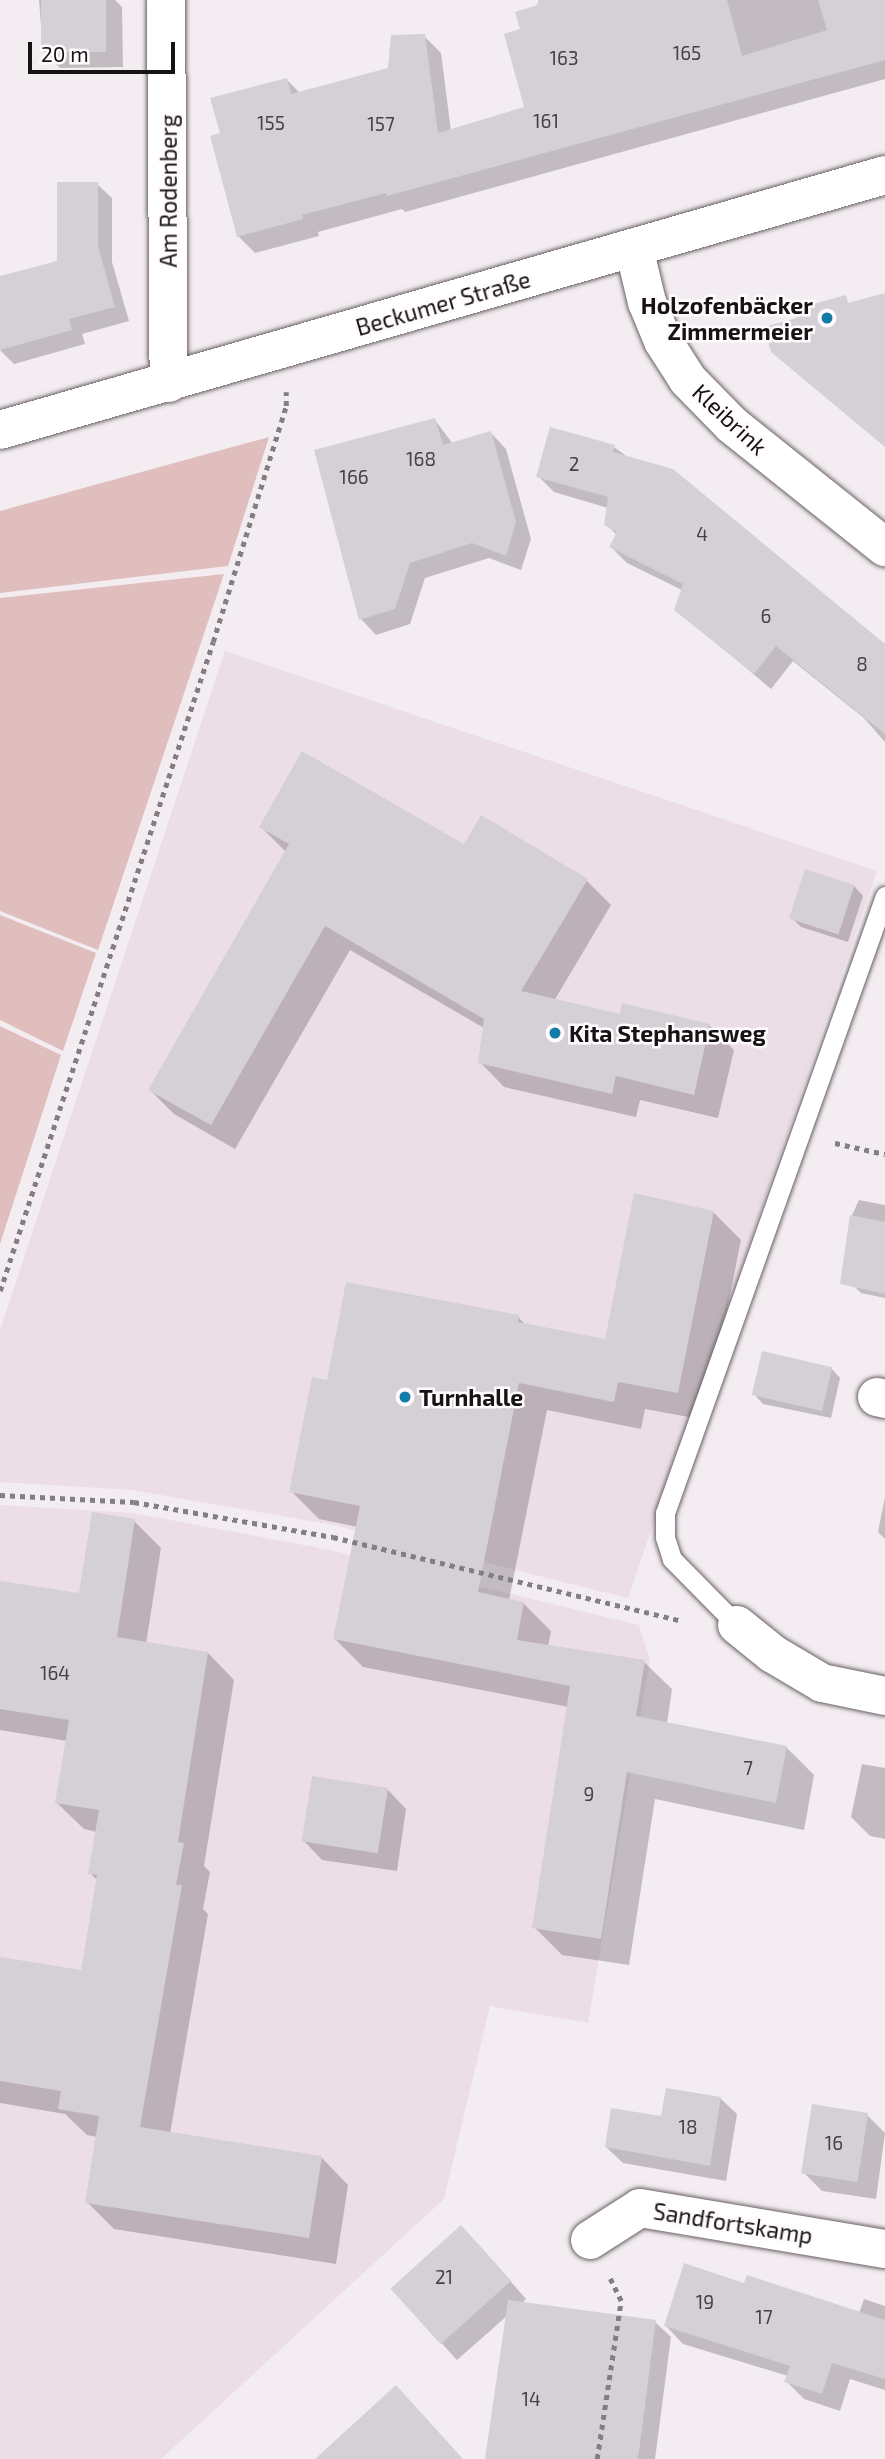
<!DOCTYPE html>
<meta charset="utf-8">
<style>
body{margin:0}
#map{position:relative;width:885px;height:2459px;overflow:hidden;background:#f3ecf1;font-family:"Exo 2",sans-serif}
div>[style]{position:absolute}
.built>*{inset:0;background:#ecdee7}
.green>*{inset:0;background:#e0bebd}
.shadow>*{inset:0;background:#0003}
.building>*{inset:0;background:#d5d0d6;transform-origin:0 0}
.path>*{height:4.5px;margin-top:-2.25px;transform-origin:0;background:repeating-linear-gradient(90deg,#837e81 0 5px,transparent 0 10px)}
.roads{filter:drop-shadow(0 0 2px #676165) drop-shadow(0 0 2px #676165)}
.lane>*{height:19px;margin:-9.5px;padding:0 9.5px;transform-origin:9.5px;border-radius:9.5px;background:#fff}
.street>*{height:38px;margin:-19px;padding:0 19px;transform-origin:19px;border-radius:19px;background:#fff}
.primary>*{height:38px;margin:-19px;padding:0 19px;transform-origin:19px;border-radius:19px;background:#fff}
.dots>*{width:19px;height:19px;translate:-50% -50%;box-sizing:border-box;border:4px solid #fefafd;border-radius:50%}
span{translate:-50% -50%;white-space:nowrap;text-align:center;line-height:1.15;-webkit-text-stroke:5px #fefafd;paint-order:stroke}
.number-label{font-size:19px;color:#454244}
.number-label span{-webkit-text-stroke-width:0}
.street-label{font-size:23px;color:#151314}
.poi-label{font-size:23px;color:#151314;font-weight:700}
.right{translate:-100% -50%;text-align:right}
.left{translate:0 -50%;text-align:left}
.scale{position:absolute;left:28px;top:42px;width:147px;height:32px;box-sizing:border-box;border:4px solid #151314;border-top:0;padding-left:9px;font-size:21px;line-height:24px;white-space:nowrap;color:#151314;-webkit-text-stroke:5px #fefafd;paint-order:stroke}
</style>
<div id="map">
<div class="built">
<i style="clip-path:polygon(225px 651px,877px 871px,628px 1598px,334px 1525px,132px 1490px,0 1482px,0 1330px)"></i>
<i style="clip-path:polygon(0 1505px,133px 1513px,330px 1550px,639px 1625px,650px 1660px,588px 2023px,490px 2006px,444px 2199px,161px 2459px,0 2459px)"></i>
</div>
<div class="green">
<i style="clip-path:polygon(269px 437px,228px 566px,0 593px,0 511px)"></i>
<i style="clip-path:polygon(224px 574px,98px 950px,0 911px,0 598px)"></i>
<i style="clip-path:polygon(0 915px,96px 953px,63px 1051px,0 1020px)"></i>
<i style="clip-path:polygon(0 1026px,61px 1055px,0 1244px)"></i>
</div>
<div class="shadow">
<i style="clip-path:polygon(39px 0,115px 0,122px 7px,123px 67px,60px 68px,43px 51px)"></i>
<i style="clip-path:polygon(540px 0,885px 0,885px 79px,405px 212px,402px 209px,318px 232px,319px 236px,255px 253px,238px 236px,222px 134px,287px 80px,300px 93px,389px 69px,424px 36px,441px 53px,451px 131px,526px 109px,522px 30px)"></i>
<i style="clip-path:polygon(97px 184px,112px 198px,112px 262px,129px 321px,82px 334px,85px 344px,14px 364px,0 350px,0 278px,59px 262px)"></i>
<i style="clip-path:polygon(435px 420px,453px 444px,491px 433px,506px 449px,531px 539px,521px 570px,489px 558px,425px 578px,410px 624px,376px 635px,361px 619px)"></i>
<i style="clip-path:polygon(614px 447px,885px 646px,885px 742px,864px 718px,793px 661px,771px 689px,676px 609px,682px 590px,627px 563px,611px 547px,617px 535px,606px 524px,608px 508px,554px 492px,538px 476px)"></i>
<i style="clip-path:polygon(261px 827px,464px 847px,587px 881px,611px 905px,554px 1001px,621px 1017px,709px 1025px,734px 1050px,718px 1118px,640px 1100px,636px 1117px,504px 1087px,480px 1062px,484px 1028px,350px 950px,235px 1149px,174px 1114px,150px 1090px,286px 852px)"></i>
<i style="clip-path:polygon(854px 886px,863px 896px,848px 942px,801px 927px,791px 917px)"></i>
<i style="clip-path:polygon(859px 1200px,885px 1205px,885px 1298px,861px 1293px,844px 1276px,852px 1215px)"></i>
<i style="clip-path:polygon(713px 1212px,741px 1240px,705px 1420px,645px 1409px,641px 1429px,547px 1410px,509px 1600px,523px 1603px,551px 1631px,548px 1646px,644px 1662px,672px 1689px,667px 1724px,786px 1747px,814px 1775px,804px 1830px,655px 1799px,629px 1965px,562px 1955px,534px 1927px,569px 1707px,363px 1667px,335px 1639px,358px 1527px,319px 1519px,291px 1491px,328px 1382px,518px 1317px,526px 1325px,607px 1341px)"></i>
<i style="clip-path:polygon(831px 1368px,840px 1378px,831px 1418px,763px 1404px,754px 1394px)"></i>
<i style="clip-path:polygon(885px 1497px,885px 1539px,878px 1532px)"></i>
<i style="clip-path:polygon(134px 1521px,161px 1548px,146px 1644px,208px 1653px,234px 1680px,204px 1866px,210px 1872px,203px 1909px,208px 1914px,170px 2134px,322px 2158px,348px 2185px,336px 2264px,114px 2229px,87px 2202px,97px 2137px,87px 2135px,65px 2114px,0 2103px,0 1959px,82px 1972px,98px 1881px,90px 1873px,97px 1832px,84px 1829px,57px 1803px,67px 1741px,0 1730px,0 1583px,80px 1595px)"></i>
<i style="clip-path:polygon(862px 1764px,885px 1768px,885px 1839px,870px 1836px,851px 1817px)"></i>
<i style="clip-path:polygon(388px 1790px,406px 1809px,397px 1871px,322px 1860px,304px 1841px)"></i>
<i style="clip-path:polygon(720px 2098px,737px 2114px,726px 2181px,623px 2163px,606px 2147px,663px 2118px)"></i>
<i style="clip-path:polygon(867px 2115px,885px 2133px,876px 2199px,822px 2191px,803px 2172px)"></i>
<i style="clip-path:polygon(478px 2244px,526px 2299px,521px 2304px,655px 2322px,671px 2337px,655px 2459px,488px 2459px,508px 2315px,457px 2360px,392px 2289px)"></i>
<i style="clip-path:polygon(745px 2285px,859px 2313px,864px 2299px,885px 2306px,885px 2390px,850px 2379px,840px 2411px,804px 2399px,786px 2381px,788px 2376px,683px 2344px,666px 2326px)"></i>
</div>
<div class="building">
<i style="left:41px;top:0;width:65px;height:52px"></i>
<i style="clip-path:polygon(538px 0,727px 0,742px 56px,827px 30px,818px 0,885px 0,885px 60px,387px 196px,386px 193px,302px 215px,303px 219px,237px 237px,210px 136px,220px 133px,210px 98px,287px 78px,291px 94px,388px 68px,391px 35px,425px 34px,438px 133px,524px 107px,504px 34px,520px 29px,515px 12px,538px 5px)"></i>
<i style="clip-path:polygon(57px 182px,98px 182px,98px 246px,115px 307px,69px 319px,72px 330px,0 350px,0 276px,57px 261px)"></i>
<i style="clip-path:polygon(885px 293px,885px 447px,771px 352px,764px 327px,797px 318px,795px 309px,846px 295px,848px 303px)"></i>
<i style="clip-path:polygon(435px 418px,443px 445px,491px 431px,516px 522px,506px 556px,472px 543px,410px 563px,395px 609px,359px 620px,314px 450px)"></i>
<i style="clip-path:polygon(550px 427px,615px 445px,613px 452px,673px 469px,885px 644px,885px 734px,776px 646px,754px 674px,674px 610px,683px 584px,609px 547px,617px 532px,604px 525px,608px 497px,536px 477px)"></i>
<i style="clip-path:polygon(302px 751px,464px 844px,481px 815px,588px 879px,521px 991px,620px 1014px,622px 1003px,710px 1024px,694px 1095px,616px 1076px,612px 1094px,478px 1063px,484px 1019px,325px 926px,211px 1125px,148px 1090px,289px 844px,259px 827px)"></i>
<i style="left:805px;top:869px;width:52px;height:52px;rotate:18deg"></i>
<i style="clip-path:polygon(634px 1193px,714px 1211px,678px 1393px,618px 1382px,614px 1402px,519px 1383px,478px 1592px,524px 1602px,517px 1640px,645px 1660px,636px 1716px,787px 1746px,776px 1803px,627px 1772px,601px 1939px,532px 1928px,570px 1686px,333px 1639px,360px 1506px,289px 1492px,312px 1377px,327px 1380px,346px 1282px,519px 1315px,518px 1322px,605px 1339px)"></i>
<i style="clip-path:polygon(850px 1215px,885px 1222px,885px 1294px,840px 1284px)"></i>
<i style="left:762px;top:1351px;width:72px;height:45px;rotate:13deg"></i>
<i style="clip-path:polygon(92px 1512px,135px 1519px,117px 1637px,208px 1652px,178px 1842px,184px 1843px,176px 1885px,182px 1885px,140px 2127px,322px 2156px,309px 2238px,85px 2203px,99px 2116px,58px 2109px,61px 2091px,0 2081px,0 1957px,81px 1970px,97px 1875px,88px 1874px,99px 1810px,55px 1803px,69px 1720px,0 1709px,0 1581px,79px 1593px)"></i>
<i style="left:312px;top:1776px;width:77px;height:66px;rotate:9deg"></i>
<i style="clip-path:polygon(666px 2088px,721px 2097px,710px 2166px,605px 2147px,611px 2108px,661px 2116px)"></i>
<i style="left:812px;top:2104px;width:57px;height:70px;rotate:9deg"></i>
<i style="left:461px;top:2225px;width:75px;height:95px;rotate:48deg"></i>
<i style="clip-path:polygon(684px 2263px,744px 2283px,747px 2275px,885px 2320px,885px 2379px,832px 2363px,822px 2394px,784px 2382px,790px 2366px,664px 2326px)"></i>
<i style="clip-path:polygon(508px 2300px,656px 2320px,638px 2459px,485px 2459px)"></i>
<i style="clip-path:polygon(396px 2385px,463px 2459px,315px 2459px)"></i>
</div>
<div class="path">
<i style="left:835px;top:1143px;width:51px;rotate:12.4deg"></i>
<i style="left:0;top:1291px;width:683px;rotate:-71.83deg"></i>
<i style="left:213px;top:642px;width:247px;rotate:-72.8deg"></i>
<i style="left:286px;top:406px;width:14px;rotate:-90deg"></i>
<i style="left:0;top:1495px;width:134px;rotate:3deg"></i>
<i style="left:134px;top:1502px;width:202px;rotate:10deg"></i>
<i style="left:333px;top:1537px;width:357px;rotate:13.5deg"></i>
<i style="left:597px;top:2459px;width:160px;rotate:-81.4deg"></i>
<i style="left:621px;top:2301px;width:25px;rotate:-116deg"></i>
</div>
<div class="roads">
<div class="lane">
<i style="left:737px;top:1625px;width:93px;rotate:-134.6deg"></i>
<i style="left:672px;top:1559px;width:23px;rotate:-108deg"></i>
<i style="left:665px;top:1537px;width:24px;rotate:-90deg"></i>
<i style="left:665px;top:1513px;width:655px;rotate:-70.38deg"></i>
</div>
<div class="street">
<i style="left:166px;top:0;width:383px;rotate:89.6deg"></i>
<i style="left:634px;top:248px;width:56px;rotate:76.5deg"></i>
<i style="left:647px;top:302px;width:42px;rotate:67.7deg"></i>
<i style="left:663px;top:341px;width:46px;rotate:57.3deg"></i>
<i style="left:688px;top:380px;width:63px;rotate:45.6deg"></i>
<i style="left:732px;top:425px;width:196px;rotate:38.6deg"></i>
<i style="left:877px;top:1397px;width:8px;rotate:14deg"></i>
<i style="left:737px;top:1625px;width:46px;rotate:38.9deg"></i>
<i style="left:773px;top:1654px;width:57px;rotate:30.6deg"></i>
<i style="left:822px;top:1683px;width:64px;rotate:11.7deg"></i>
<i style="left:590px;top:2240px;width:59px;rotate:-32.6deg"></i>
<i style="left:640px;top:2208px;width:248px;rotate:9.5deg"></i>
</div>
<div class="primary">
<i style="left:0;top:430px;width:921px;rotate:-16.07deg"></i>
</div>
</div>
<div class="dots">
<i style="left:827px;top:318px;background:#117ca6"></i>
<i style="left:555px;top:1033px;background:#117ca6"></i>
<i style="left:405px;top:1397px;background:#117ca6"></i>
</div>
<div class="number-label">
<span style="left:687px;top:53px">165</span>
<span style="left:564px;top:58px">163</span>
<span style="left:546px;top:121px">161</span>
<span style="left:271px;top:123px">155</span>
<span style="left:381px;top:124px">157</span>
<span style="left:421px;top:459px">168</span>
<span style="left:574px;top:464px">2</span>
<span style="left:354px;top:477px">166</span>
<span style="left:702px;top:534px">4</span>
<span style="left:766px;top:616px">6</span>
<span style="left:862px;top:664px">8</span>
<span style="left:55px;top:1673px">164</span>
<span style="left:748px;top:1768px">7</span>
<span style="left:589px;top:1794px">9</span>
<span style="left:688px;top:2127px">18</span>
<span style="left:834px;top:2143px">16</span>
<span style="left:444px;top:2277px">21</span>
<span style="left:705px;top:2302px">19</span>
<span style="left:764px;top:2317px">17</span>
<span style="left:531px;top:2399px">14</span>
</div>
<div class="street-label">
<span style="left:168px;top:191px;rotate:-90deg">Am Rodenberg</span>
<span style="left:443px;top:303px;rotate:-16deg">Beckumer Straße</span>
<span style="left:730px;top:419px;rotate:43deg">Kleibrink</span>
<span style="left:733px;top:2223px;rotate:9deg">Sandfortskamp</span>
</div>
<div class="poi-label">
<span class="right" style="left:813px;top:318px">Holzofenbäcker<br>Zimmermeier</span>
<span class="left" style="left:569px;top:1033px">Kita Stephansweg</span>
<span class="left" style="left:419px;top:1397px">Turnhalle</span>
</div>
<div class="scale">20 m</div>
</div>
